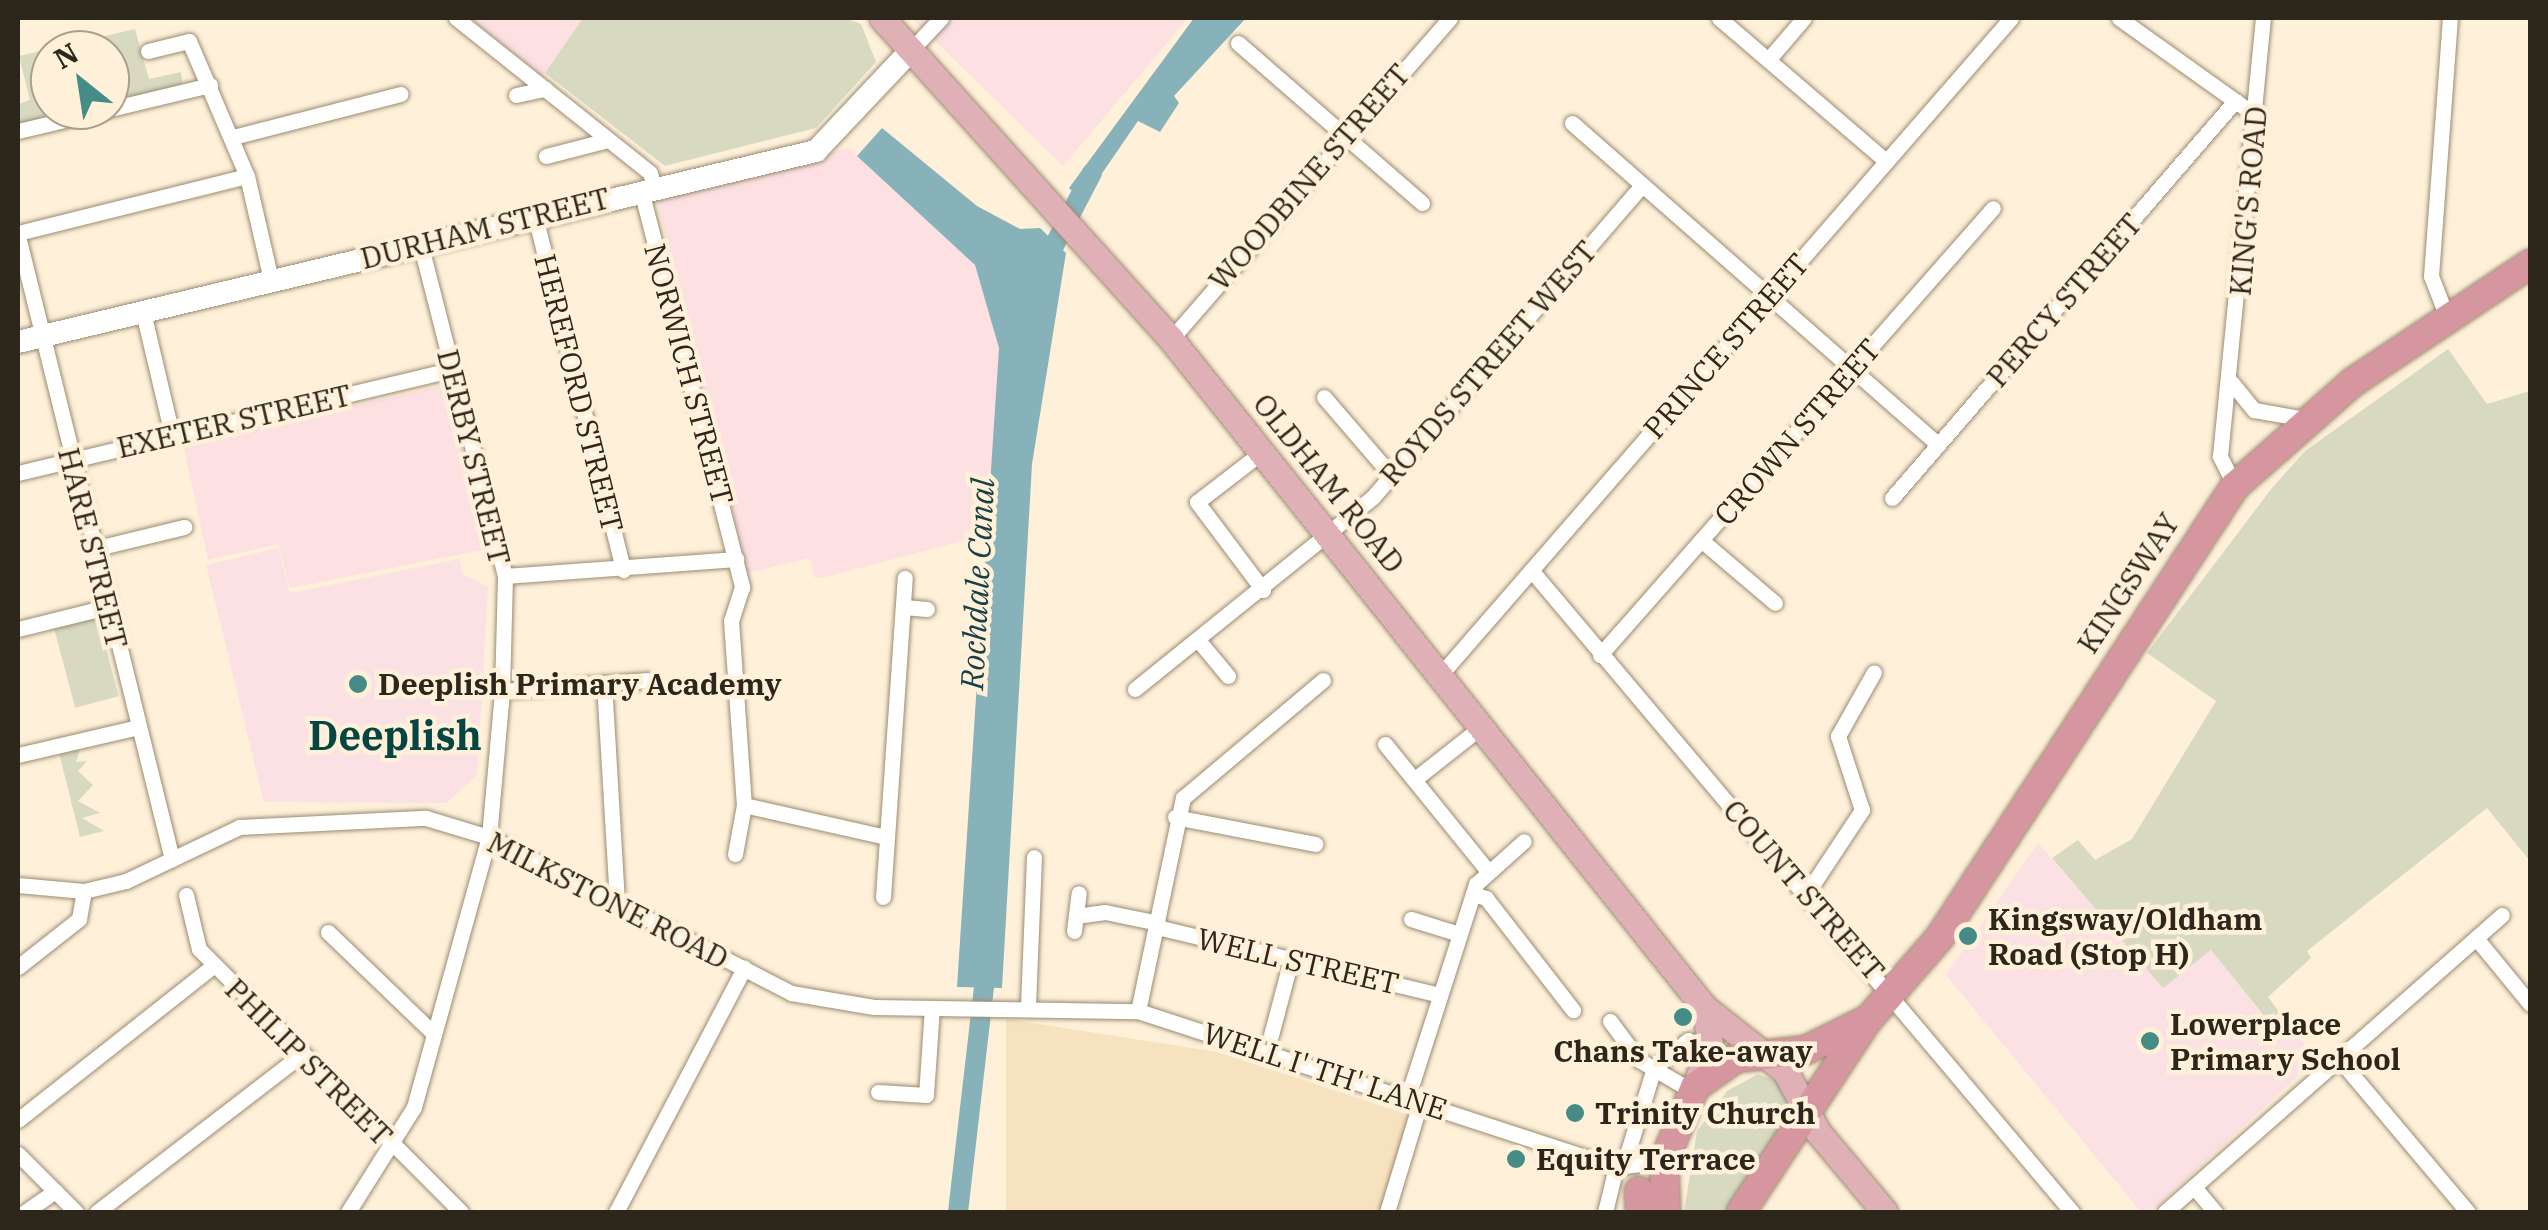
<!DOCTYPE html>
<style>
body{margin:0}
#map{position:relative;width:2548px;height:1230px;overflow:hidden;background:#fef0d9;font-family:"IBM Plex Serif",serif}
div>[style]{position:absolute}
.built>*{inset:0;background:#f7e2bf}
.industrial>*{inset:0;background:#fce0e2}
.education>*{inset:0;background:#fbe0e4}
.green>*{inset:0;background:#d7dac1;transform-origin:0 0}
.water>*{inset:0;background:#87b2ba}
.canal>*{height:20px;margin:-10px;padding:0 10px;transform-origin:10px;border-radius:10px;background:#87b2ba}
.roads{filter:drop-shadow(0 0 2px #9a8b71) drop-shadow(0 0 2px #9a8b71)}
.minor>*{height:15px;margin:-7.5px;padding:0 7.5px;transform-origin:7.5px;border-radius:7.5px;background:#fff}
.secondary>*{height:22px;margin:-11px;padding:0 11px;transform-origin:11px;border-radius:11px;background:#fff}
.primary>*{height:25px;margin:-12.5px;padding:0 12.5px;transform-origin:12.5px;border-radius:12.5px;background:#e0b0b7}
.trunk>*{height:28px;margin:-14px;padding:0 14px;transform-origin:14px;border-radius:14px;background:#d6969f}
.dots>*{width:28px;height:28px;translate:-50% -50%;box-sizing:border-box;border:5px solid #fef0d9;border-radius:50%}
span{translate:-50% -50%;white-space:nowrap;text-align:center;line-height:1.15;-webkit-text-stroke:9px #fef0d9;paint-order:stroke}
.street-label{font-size:30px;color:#2c261b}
.poi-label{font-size:30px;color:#2c261b;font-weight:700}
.left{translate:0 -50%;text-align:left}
.water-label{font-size:32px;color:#163f46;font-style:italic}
.district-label{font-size:40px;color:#054642;font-weight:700}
.frame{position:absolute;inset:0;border:20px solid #2c261b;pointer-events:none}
.north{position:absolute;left:30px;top:30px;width:100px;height:100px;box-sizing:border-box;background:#fef0d9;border:2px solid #aa9f8d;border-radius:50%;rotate:330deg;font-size:28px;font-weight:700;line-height:40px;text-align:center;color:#2c261b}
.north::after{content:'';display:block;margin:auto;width:35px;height:45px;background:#458c86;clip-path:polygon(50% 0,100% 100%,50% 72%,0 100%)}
</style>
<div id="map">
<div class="built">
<i style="clip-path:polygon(1006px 1019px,1224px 1053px,1408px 1115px,1382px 1212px,1006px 1212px)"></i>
</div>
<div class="industrial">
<i style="clip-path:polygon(455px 18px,583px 18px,541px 79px)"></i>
<i style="clip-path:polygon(912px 18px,1188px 18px,1063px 166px)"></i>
<i style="clip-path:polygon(849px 148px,975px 265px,999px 348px,991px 533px,826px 577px,815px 578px,809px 558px,748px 573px,657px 200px)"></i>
<i style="clip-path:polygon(446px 385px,487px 549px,290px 588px,278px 544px,208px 560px,183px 444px)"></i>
</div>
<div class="education">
<i style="clip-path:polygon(278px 548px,290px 593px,459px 559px,463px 574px,488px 587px,477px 775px,447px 803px,264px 802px,206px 565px)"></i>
<i style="clip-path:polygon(2038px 843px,2163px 987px,2211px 950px,2268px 1022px,2280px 1013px,2316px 1059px,2151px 1212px,2141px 1212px,1946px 975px)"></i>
</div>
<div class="green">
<i style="clip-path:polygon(583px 18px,844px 18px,861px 24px,876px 62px,816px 128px,665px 166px,545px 73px)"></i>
<i style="clip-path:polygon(135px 29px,149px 79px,181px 72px,183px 88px,110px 105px,110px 50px,50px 50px,50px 110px,91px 110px,18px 127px,18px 104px,30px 100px,19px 56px)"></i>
<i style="clip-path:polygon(2448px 349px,2487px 404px,2530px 391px,2530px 861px,2487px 808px,2307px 951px,2311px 958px,2268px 997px,2280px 1013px,2269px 1022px,2211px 950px,2163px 988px,2052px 858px,2078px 840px,2095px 860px,2132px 839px,2216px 701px,2147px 653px,2272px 488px,2305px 451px)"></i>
<i style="left:97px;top:615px;width:84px;height:45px;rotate:75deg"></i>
<i style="clip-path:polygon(82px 743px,76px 762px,87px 761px,78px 771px,93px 785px,78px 801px,100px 813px,82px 818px,104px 831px,80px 837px,58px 749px)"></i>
<i style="clip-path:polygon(1758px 1074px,1785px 1084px,1796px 1114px,1727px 1212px,1684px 1212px,1697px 1131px,1727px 1091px)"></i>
</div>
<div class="water">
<i style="clip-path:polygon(1194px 18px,1246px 18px,1174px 96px,1179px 103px,1160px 132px,1138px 121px,1083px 201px,1069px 188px)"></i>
<i style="clip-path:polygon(882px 128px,977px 206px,1020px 229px,1040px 228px,1066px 253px,1032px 464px,1002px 988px,957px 987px,999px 348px,975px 265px,857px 156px)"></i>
</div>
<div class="canal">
<i style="left:1043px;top:267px;width:106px;rotate:-62.5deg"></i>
<i style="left:958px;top:1212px;width:252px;rotate:-83.4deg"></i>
</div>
<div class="roads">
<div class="minor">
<i style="left:456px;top:18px;width:248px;rotate:38.6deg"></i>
<i style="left:650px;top:173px;width:15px;rotate:74deg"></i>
<i style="left:1719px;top:18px;width:220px;rotate:40.6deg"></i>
<i style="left:2119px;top:18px;width:167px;rotate:35.5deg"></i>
<i style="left:1238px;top:43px;width:244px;rotate:41deg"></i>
<i style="left:913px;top:48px;width:41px;rotate:-47deg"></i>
<i style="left:148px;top:51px;width:42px;rotate:-13.7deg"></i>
<i style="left:189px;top:41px;width:147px;rotate:66.8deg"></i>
<i style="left:247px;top:176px;width:107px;rotate:77deg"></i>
<i style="left:1768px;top:60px;width:55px;rotate:-49.4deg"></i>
<i style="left:516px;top:95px;width:30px;rotate:-12deg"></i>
<i style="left:110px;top:109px;width:103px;rotate:-13.5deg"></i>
<i style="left:1572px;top:123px;width:487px;rotate:41.3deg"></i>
<i style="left:18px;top:131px;width:90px;rotate:-13.4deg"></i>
<i style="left:233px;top:137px;width:173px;rotate:-14.4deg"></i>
<i style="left:546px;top:156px;width:64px;rotate:-14.5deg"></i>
<i style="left:641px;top:190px;width:410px;rotate:75.7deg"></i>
<i style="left:742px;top:587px;width:35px;rotate:108deg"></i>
<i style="left:731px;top:620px;width:185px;rotate:86deg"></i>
<i style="left:744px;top:805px;width:50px;rotate:100.4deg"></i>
<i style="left:535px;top:216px;width:365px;rotate:76deg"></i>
<i style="left:18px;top:233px;width:236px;rotate:-14deg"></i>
<i style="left:18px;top:236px;width:642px;rotate:76.12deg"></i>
<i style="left:143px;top:312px;width:126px;rotate:76.7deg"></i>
<i style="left:2448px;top:320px;width:47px;rotate:-111.1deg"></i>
<i style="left:2431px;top:276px;width:259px;rotate:-85.8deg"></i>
<i style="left:1171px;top:339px;width:425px;rotate:-49deg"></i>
<i style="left:2232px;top:383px;width:35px;rotate:51deg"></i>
<i style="left:2254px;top:410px;width:53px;rotate:9.8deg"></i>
<i style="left:1324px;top:397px;width:103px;rotate:49.3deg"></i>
<i style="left:1262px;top:452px;width:82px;rotate:142.4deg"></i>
<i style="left:1197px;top:502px;width:110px;rotate:53.1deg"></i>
<i style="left:18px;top:473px;width:446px;rotate:-13.4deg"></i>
<i style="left:2235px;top:486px;width:34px;rotate:-117deg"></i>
<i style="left:2220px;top:456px;width:440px;rotate:-84.4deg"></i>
<i style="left:1892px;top:498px;width:525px;rotate:-49.17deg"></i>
<i style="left:1701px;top:540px;width:97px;rotate:40.4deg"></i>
<i style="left:93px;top:549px;width:94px;rotate:-13.6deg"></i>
<i style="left:1531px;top:570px;width:840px;rotate:49.88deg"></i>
<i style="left:505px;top:576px;width:232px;rotate:-4.2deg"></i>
<i style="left:903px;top:607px;width:24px;rotate:5deg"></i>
<i style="left:18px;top:629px;width:92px;rotate:-13.9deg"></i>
<i style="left:1198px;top:640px;width:47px;rotate:50.2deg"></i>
<i style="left:1600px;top:655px;width:595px;rotate:-48.68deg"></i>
<i style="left:1441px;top:674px;width:869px;rotate:-49.01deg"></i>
<i style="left:604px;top:683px;width:219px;rotate:86.6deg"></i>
<i style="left:1135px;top:689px;width:304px;rotate:-38.9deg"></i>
<i style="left:1372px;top:498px;width:413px;rotate:-49.2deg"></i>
<i style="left:502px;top:691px;width:146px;rotate:-4.3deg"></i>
<i style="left:1385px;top:744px;width:162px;rotate:51deg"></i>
<i style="left:18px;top:755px;width:123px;rotate:-13.1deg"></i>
<i style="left:1415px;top:779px;width:85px;rotate:-38.3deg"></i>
<i style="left:744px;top:805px;width:146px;rotate:12.7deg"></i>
<i style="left:1175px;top:817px;width:143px;rotate:10.9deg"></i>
<i style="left:18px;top:885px;width:66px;rotate:5.2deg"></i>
<i style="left:84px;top:891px;width:43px;rotate:-13.4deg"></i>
<i style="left:126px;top:881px;width:125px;rotate:-25.5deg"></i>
<i style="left:239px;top:827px;width:187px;rotate:-2.8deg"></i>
<i style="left:426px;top:818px;width:66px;rotate:16.8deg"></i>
<i style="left:489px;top:837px;width:340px;rotate:27.3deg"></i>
<i style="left:791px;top:993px;width:84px;rotate:9.6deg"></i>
<i style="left:874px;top:1007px;width:264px;rotate:0.9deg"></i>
<i style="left:1138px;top:1011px;width:503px;rotate:18.07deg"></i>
<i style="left:1616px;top:1167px;width:48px;rotate:-7.1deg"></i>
<i style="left:1807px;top:893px;width:100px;rotate:-56.5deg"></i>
<i style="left:1862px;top:810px;width:78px;rotate:-108deg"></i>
<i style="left:1838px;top:736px;width:73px;rotate:-60.6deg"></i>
<i style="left:1473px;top:894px;width:14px;rotate:17deg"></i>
<i style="left:1486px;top:898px;width:142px;rotate:52.2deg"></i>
<i style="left:186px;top:895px;width:56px;rotate:76.5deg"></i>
<i style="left:199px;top:949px;width:371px;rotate:45.1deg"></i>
<i style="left:883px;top:897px;width:320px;rotate:-86.1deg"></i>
<i style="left:1076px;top:916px;width:29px;rotate:-8deg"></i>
<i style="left:1105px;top:912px;width:54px;rotate:11.7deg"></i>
<i style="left:1411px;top:919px;width:50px;rotate:17.4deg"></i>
<i style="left:1157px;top:927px;width:291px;rotate:13.5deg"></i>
<i style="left:1074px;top:931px;width:38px;rotate:-83deg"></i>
<i style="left:328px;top:932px;width:147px;rotate:43.9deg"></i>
<i style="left:2476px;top:938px;width:85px;rotate:50.7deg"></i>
<i style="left:18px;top:967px;width:78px;rotate:-38.2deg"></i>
<i style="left:79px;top:919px;width:28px;rotate:-80deg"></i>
<i style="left:1028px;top:1006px;width:149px;rotate:-87.7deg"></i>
<i style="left:1138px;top:1011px;width:218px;rotate:-78.1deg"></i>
<i style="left:1183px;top:798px;width:183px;rotate:-40.1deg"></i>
<i style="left:1610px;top:1021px;width:49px;rotate:53.4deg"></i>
<i style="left:1639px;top:1060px;width:61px;rotate:30.3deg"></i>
<i style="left:1271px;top:1035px;width:78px;rotate:-75.1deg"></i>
<i style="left:2339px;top:1059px;width:200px;rotate:49.9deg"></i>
<i style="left:878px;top:1092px;width:48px;rotate:3.6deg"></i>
<i style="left:926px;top:1095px;width:87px;rotate:-86.1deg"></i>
<i style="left:1408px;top:1096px;width:223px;rotate:-72.2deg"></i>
<i style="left:1476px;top:884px;width:64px;rotate:-41.9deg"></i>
<i style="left:18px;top:1120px;width:250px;rotate:-38.3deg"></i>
<i style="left:18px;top:1154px;width:82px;rotate:45deg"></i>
<i style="left:1623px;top:1167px;width:104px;rotate:-72.6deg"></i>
<i style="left:1654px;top:1068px;width:44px;rotate:-39.5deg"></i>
<i style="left:2194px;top:1187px;width:33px;rotate:50deg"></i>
<i style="left:25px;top:1212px;width:37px;rotate:-35deg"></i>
<i style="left:97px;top:1212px;width:259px;rotate:-37.6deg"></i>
<i style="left:348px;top:1212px;width:124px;rotate:-57.8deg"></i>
<i style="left:414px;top:1107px;width:280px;rotate:-74.5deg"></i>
<i style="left:489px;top:837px;width:147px;rotate:-84.9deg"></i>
<i style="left:502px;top:691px;width:115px;rotate:-88.5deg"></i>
<i style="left:505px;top:576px;width:327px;rotate:-104.3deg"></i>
<i style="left:616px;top:1212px;width:276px;rotate:-62.3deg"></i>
<i style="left:1387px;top:1212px;width:117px;rotate:-73.1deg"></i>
<i style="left:1605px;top:1212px;width:46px;rotate:-76.3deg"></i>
<i style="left:2165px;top:1212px;width:449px;rotate:-41.4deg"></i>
</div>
<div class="secondary">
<i style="left:18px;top:342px;width:821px;rotate:-13.46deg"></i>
<i style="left:816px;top:151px;width:141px;rotate:-46.7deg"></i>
</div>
<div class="primary">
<i style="left:882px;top:18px;width:432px;rotate:48deg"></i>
<i style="left:1171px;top:339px;width:855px;rotate:51.41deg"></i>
<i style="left:1704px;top:1007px;width:103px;rotate:38.3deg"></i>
<i style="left:1785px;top:1071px;width:69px;rotate:61.6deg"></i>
<i style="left:1818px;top:1132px;width:104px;rotate:50.1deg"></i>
<i style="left:1695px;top:1087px;width:46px;rotate:-71.2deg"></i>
<i style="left:1710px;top:1043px;width:36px;rotate:-99deg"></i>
</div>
<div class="trunk">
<i style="left:1639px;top:1191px;width:21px;rotate:87deg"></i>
<i style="left:1666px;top:1212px;width:51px;rotate:-92.2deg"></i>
<i style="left:1664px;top:1161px;width:80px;rotate:-67.3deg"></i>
<i style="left:1695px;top:1087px;width:50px;rotate:-35.3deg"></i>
<i style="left:1736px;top:1058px;width:70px;rotate:-6.5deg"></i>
<i style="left:1806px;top:1050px;width:66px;rotate:-26.2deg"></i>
<i style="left:1741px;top:1212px;width:229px;rotate:-56.6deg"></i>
<i style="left:1867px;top:1021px;width:111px;rotate:-49deg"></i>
<i style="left:1940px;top:937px;width:539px;rotate:-56.81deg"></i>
<i style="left:2235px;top:486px;width:157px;rotate:-41.4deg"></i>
<i style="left:2353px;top:382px;width:213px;rotate:-33.7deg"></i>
</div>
</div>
<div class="dots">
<i style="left:358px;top:684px;background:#458c86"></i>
<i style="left:1968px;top:936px;background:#458c86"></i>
<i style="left:1683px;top:1017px;background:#458c86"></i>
<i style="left:2150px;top:1041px;background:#458c86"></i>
<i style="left:1575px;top:1113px;background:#458c86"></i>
<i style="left:1516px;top:1159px;background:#458c86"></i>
</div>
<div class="street-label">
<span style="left:1309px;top:177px;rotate:-49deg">WOODBINE STREET</span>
<span style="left:2248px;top:201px;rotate:-85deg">KING'S ROAD</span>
<span style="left:485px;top:228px;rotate:-14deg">DURHAM STREET</span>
<span style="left:2064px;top:300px;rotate:-49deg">PERCY STREET</span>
<span style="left:1726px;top:346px;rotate:-49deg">PRINCE STREET</span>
<span style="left:1488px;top:363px;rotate:-49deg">ROYDS STREET WEST</span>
<span style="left:689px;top:374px;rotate:75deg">NORWICH STREET</span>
<span style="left:579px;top:393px;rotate:76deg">HEREFORD STREET</span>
<span style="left:234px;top:421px;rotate:-13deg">EXETER STREET</span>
<span style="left:1797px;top:432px;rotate:-49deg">CROWN STREET</span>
<span style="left:474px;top:457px;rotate:76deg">DERBY STREET</span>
<span style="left:1329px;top:483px;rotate:51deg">OLDHAM ROAD</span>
<span style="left:93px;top:548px;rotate:76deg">HARE STREET</span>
<span style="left:2128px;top:583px;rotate:-57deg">KINGSWAY</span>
<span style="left:1804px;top:890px;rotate:49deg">COUNT STREET</span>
<span style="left:608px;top:900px;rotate:27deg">MILKSTONE ROAD</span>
<span style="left:1298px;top:961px;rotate:13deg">WELL STREET</span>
<span style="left:309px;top:1062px;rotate:45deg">PHILIP STREET</span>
<span style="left:1325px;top:1071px;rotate:18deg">WELL I' TH' LANE</span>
</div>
<div class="poi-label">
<span class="left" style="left:378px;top:684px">Deeplish Primary Academy</span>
<span class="left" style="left:1988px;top:936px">Kingsway/Oldham<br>Road (Stop H)</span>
<span class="left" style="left:2170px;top:1041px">Lowerplace<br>Primary School</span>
<span style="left:1683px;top:1051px">Chans Take-away</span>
<span class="left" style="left:1595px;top:1113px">Trinity Church</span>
<span class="left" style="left:1536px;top:1159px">Equity Terrace</span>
</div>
<div class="water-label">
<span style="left:977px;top:584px;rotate:-87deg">Rochdale Canal</span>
</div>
<div class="district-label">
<span style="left:395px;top:735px">Deeplish</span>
</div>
<div class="frame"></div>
<div class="north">N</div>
</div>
